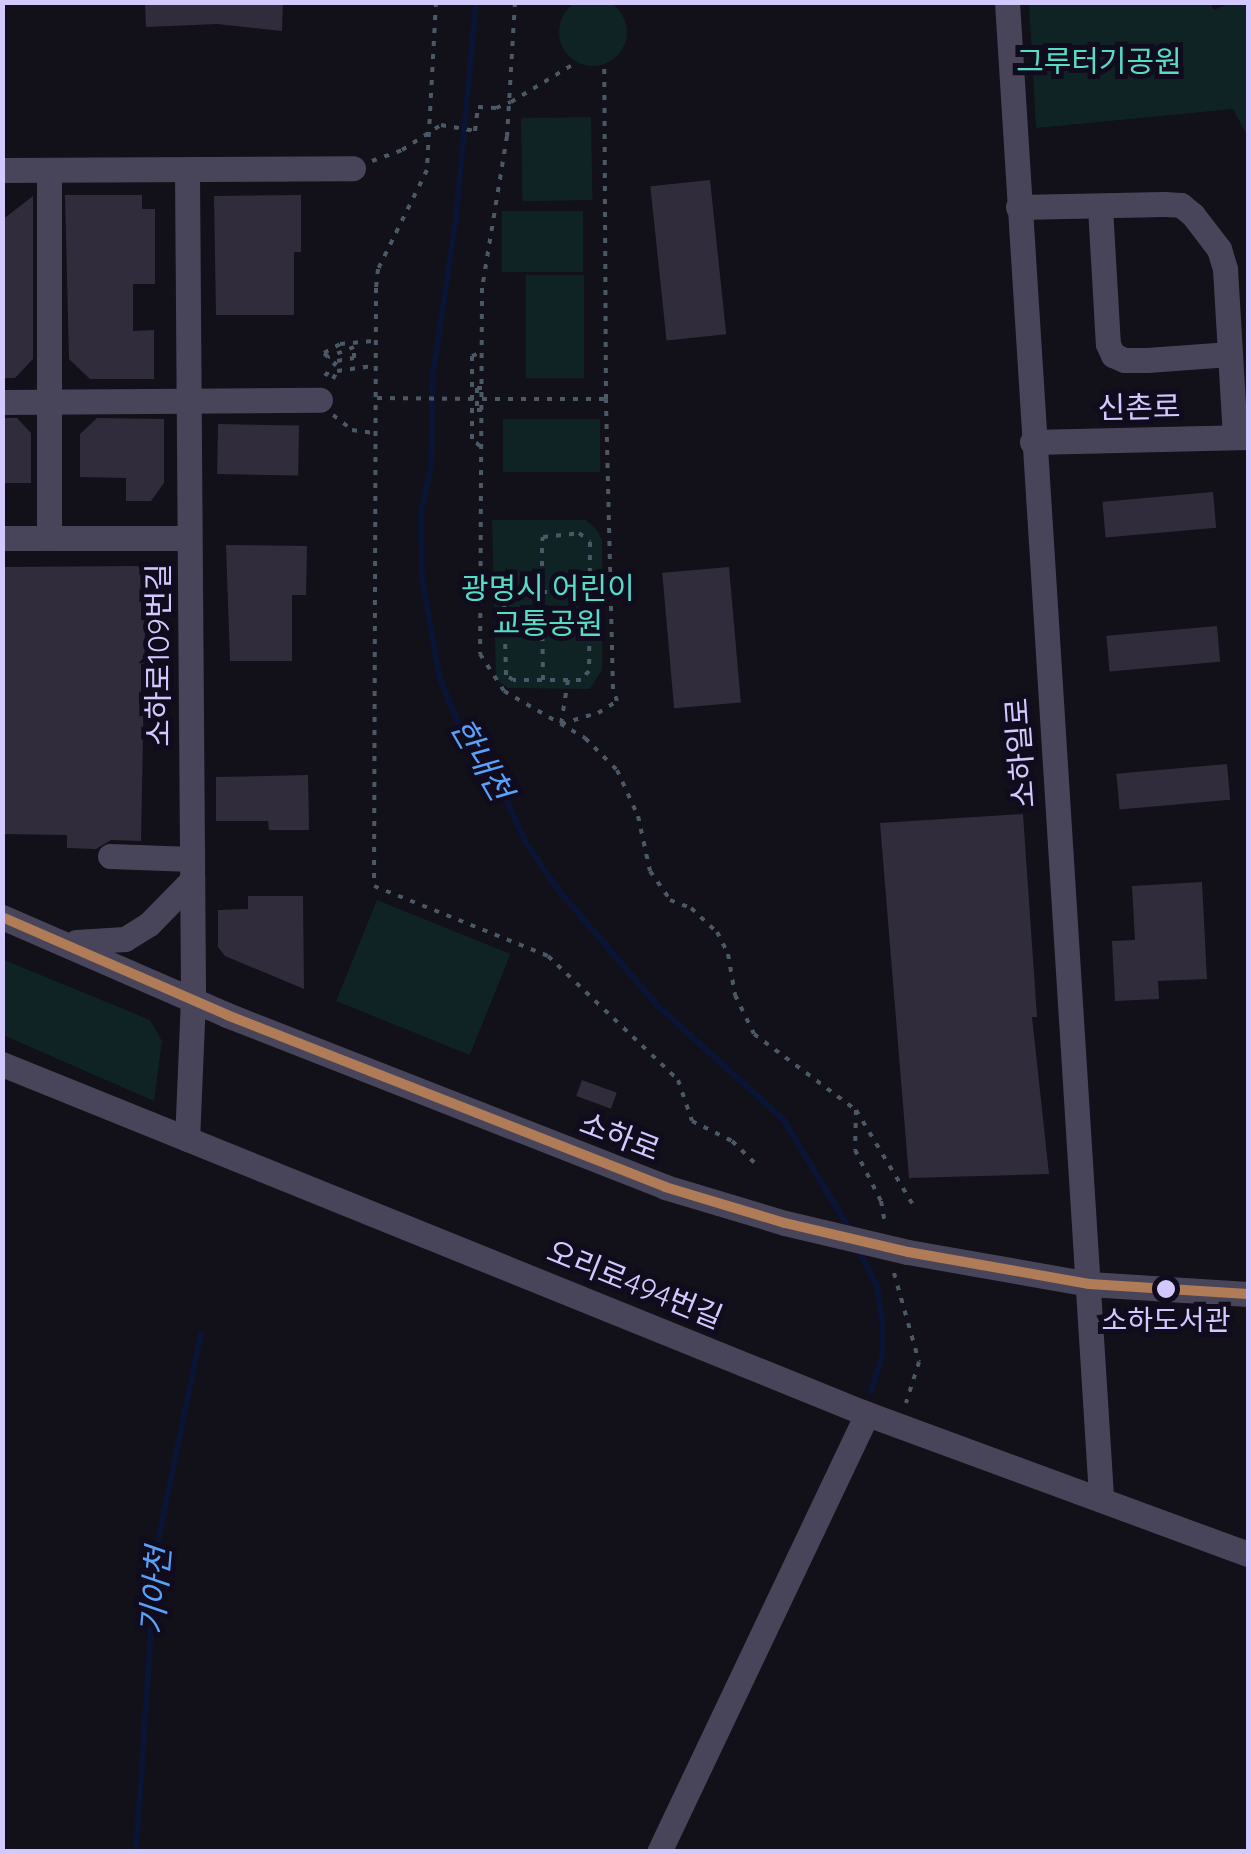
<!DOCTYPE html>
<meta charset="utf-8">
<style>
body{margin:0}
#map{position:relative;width:1251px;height:1854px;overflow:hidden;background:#121019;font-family:Quicksand,"Noto Sans KR",sans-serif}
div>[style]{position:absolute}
.green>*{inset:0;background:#0f2325;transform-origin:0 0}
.round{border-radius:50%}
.stream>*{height:6px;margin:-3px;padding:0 3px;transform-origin:3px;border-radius:3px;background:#0a1536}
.building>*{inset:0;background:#302c3c;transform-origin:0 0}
.path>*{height:4px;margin-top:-2px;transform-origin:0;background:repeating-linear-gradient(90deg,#4b5866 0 5px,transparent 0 13px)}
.minor>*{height:25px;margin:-12.5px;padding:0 12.5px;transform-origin:12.5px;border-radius:12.5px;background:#48455a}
.bus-1>*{height:10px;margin:-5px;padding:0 5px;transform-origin:5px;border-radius:5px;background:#b07c57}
.dots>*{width:28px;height:28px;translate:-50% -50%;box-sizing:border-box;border:5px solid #100c1d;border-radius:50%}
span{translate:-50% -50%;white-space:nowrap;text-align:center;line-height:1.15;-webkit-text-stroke:10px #100c1d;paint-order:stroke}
.bus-label{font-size:28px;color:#d4c9fe}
.park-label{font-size:30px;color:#57dcc6}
.street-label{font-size:30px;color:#d4c9fe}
.water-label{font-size:32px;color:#59a2fc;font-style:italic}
.frame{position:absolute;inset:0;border:5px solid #d4c9fe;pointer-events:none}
</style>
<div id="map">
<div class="green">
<i class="round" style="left:559px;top:-2px;width:68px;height:68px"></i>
<i style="clip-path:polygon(1210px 3px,1214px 10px,1230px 3px,1248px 3px,1248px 137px,1233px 109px,1036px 128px,1029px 3px)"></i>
<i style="left:591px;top:117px;width:83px;height:70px;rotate:89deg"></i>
<i style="left:502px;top:211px;width:81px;height:61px"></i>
<i style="left:526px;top:275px;width:58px;height:103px"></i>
<i style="left:503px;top:419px;width:97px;height:53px"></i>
<i style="clip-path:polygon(492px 520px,586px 520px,597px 530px,602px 540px,602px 670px,590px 689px,508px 688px,496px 679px)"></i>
<i style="left:377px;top:900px;width:144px;height:109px;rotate:22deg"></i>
<i style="clip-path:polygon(2px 959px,150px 1020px,162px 1041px,154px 1101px,3px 1035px)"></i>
</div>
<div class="stream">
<i style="left:476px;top:2px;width:217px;rotate:95.3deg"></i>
<i style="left:456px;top:218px;width:157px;rotate:98.4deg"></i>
<i style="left:433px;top:373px;width:94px;rotate:91.2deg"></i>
<i style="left:431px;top:467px;width:45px;rotate:102.8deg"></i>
<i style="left:421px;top:511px;width:68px;rotate:89.2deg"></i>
<i style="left:422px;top:579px;width:102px;rotate:79.8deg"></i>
<i style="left:440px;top:679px;width:54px;rotate:67.2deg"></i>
<i style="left:461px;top:729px;width:55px;rotate:53.1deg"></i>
<i style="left:494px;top:773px;width:75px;rotate:65.5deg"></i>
<i style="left:525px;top:841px;width:55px;rotate:56deg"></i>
<i style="left:556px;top:887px;width:158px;rotate:49.4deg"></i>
<i style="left:659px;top:1007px;width:167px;rotate:42.1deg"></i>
<i style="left:783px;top:1119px;width:127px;rotate:58.8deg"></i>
<i style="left:858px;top:1249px;width:42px;rotate:62.8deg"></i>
<i style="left:877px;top:1286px;width:40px;rotate:81.5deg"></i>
<i style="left:883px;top:1326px;width:31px;rotate:92deg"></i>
<i style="left:882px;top:1357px;width:36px;rotate:108deg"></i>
<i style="left:136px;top:1852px;width:307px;rotate:-86.1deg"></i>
<i style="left:157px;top:1546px;width:217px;rotate:-78.3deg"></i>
</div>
<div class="building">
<i style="clip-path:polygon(145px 2px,283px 2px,282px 31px,217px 24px,146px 27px)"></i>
<i style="left:710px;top:180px;width:155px;height:60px;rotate:84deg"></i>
<i style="clip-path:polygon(65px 195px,142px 195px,142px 209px,155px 209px,155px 284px,133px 284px,133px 331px,154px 330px,154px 379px,90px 379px,69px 359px)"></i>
<i style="clip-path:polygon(301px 195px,301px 252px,294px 252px,294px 315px,216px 315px,214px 196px)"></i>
<i style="clip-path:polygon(33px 196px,33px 359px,15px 378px,2px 378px,2px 220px)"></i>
<i style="clip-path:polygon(2px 418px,17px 418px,31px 433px,31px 483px,2px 483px)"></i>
<i style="clip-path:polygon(97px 418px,164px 419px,164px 483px,151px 501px,126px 501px,126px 478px,80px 477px,80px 434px)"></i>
<i style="left:218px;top:424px;width:81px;height:50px;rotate:1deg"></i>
<i style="left:1213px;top:492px;width:36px;height:111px;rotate:85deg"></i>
<i style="clip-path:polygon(226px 545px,307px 546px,306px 595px,292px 595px,292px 661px,230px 661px)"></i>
<i style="clip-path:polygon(138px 566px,146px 578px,141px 841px,111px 840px,96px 849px,67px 848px,67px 835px,2px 834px,2px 567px)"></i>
<i style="left:729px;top:567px;width:136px;height:67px;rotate:85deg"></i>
<i style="left:1217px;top:626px;width:36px;height:111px;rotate:85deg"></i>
<i style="left:1227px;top:764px;width:36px;height:111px;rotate:85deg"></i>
<i style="clip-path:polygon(308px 775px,309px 830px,269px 830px,268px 821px,216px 821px,216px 777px)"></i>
<i style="clip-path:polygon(1023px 814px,1037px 1017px,1032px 1017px,1049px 1174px,909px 1178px,880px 823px)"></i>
<i style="clip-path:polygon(1202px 882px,1207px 979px,1158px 981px,1159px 999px,1115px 1001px,1112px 941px,1135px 940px,1132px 886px)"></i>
<i style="clip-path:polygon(248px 896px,303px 896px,304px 989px,225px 956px,218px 947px,218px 910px,248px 909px)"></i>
<i style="left:582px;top:1080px;width:37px;height:17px;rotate:20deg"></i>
</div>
<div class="path">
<i style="left:436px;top:2px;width:168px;rotate:93.1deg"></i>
<i style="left:427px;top:170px;width:110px;rotate:116.3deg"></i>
<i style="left:378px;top:269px;width:19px;rotate:96deg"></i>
<i style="left:376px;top:288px;width:598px;rotate:90.19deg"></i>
<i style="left:374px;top:886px;width:188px;rotate:21.9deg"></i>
<i style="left:548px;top:956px;width:180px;rotate:43.6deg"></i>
<i style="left:678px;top:1080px;width:43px;rotate:71.1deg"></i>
<i style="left:692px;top:1121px;width:45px;rotate:26.6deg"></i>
<i style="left:732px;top:1141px;width:36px;rotate:44deg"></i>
<i style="left:515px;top:2px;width:134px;rotate:93.4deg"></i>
<i style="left:507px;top:136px;width:154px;rotate:99.3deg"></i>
<i style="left:482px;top:288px;width:366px;rotate:90.3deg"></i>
<i style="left:480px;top:654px;width:44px;rotate:57deg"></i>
<i style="left:504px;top:691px;width:94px;rotate:30.1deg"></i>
<i style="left:585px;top:738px;width:45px;rotate:45deg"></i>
<i style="left:617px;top:770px;width:51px;rotate:65.5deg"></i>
<i style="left:638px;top:816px;width:56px;rotate:77.7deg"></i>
<i style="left:650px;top:871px;width:35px;rotate:55deg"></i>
<i style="left:670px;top:900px;width:22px;rotate:21deg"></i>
<i style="left:691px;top:908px;width:35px;rotate:43deg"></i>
<i style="left:717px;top:932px;width:25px;rotate:63deg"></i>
<i style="left:728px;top:954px;width:42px;rotate:80.3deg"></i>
<i style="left:735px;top:995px;width:43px;rotate:64deg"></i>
<i style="left:754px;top:1034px;width:127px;rotate:36.7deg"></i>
<i style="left:856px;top:1110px;width:40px;rotate:91.4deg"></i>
<i style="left:855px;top:1150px;width:57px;rotate:63deg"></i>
<i style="left:881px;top:1201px;width:23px;rotate:80deg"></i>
<i style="left:372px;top:161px;width:32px;rotate:-20deg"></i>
<i style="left:402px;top:150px;width:46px;rotate:-32.7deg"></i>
<i style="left:441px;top:125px;width:35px;rotate:10deg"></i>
<i style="left:475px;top:131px;width:24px;rotate:-83deg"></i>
<i style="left:478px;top:107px;width:18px;rotate:3deg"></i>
<i style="left:496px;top:108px;width:16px;rotate:-22deg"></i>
<i style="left:511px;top:102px;width:77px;rotate:-31.2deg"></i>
<i style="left:325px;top:376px;width:19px;rotate:-51deg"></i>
<i style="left:337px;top:361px;width:17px;rotate:-10deg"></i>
<i style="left:354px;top:358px;width:11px;rotate:-90deg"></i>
<i style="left:354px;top:347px;width:28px;rotate:159deg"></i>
<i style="left:328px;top:357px;width:6px;rotate:-135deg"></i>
<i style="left:324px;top:353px;width:18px;rotate:-29deg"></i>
<i style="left:340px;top:344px;width:36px;rotate:-5deg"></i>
<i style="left:333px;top:379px;width:9px;rotate:-63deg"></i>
<i style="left:337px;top:371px;width:36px;rotate:-8deg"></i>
<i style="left:482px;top:388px;width:5px;rotate:180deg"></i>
<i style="left:477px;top:388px;width:22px;rotate:90deg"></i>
<i style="left:477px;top:410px;width:5px"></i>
<i style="left:377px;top:398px;width:100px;rotate:0.6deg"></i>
<i style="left:482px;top:399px;width:124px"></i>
<i style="left:333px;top:415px;width:24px;rotate:38deg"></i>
<i style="left:352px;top:430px;width:22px;rotate:8deg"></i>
<i style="left:480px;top:446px;width:11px;rotate:-139deg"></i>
<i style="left:472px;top:439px;width:83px;rotate:-90deg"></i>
<i style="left:472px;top:356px;width:11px;rotate:-22deg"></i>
<i style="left:543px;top:680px;width:88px;rotate:-90.7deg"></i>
<i style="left:542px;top:592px;width:51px;rotate:-90deg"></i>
<i style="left:542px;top:541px;width:4px;rotate:-76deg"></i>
<i style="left:543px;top:537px;width:36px;rotate:-6deg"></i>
<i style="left:579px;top:533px;width:14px;rotate:39deg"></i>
<i style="left:590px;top:542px;width:129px;rotate:90.4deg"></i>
<i style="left:589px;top:671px;width:12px;rotate:132deg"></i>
<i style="left:581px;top:680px;width:68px;rotate:180deg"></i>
<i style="left:513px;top:680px;width:9px;rotate:-144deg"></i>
<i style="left:506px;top:675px;width:76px;rotate:-91.5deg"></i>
<i style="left:504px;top:599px;width:9px;rotate:-54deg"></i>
<i style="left:509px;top:592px;width:5px;rotate:-11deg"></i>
<i style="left:514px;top:591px;width:28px;rotate:2deg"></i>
<i style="left:542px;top:592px;width:47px"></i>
<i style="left:568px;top:680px;width:45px;rotate:99deg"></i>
<i style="left:561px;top:724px;width:39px;rotate:-17deg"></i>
<i style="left:598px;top:713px;width:22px;rotate:-32deg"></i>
<i style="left:617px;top:701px;width:13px;rotate:-108deg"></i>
<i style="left:613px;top:689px;width:290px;rotate:-91.4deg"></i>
<i style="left:606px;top:399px;width:335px;rotate:-90.3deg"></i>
<i style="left:856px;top:1110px;width:114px;rotate:59deg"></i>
<i style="left:894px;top:1273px;width:92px;rotate:74.3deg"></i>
<i style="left:919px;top:1362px;width:43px;rotate:107.6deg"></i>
</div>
<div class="minor">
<i style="left:1007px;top:2px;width:1499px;rotate:86.4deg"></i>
<i style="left:2px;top:170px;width:351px;rotate:-0.3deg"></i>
<i style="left:187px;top:171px;width:827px;rotate:89.58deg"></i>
<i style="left:193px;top:998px;width:141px;rotate:92.4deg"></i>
<i style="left:1018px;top:207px;width:146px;rotate:-1.2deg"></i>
<i style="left:1164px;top:204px;width:17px;rotate:3deg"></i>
<i style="left:1181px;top:205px;width:16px;rotate:40deg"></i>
<i style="left:1193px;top:215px;width:43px;rotate:52.6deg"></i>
<i style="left:1219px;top:249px;width:21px;rotate:73deg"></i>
<i style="left:1225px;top:269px;width:168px;rotate:86.6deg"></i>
<i style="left:1100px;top:207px;width:137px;rotate:86.7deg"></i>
<i style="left:1108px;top:344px;width:12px;rotate:66deg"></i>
<i style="left:1113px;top:355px;width:12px;rotate:24deg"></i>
<i style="left:1124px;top:360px;width:23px"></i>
<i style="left:1147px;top:360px;width:83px;rotate:-4.1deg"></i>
<i style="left:2px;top:402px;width:318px;rotate:-0.4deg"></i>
<i style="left:1032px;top:442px;width:216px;rotate:-1.3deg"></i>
<i style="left:2px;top:538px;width:187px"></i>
<i style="left:49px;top:538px;width:367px;rotate:-90deg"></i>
<i style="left:110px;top:856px;width:82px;rotate:2.1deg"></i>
<i style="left:2px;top:917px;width:245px;rotate:23.5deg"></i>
<i style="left:227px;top:1015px;width:471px;rotate:21.4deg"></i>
<i style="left:665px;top:1187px;width:125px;rotate:16.7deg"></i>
<i style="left:785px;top:1223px;width:126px;rotate:13.3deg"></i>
<i style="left:908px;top:1252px;width:184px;rotate:10deg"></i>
<i style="left:1089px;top:1284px;width:159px;rotate:3.6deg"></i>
<i style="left:76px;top:942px;width:49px;rotate:-3.5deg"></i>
<i style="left:125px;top:939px;width:28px;rotate:-32deg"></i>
<i style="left:149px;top:924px;width:62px;rotate:-45.7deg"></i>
<i style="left:2px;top:1064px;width:928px;rotate:22.03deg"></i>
<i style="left:862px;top:1412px;width:411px;rotate:20.2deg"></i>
<i style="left:659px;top:1852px;width:485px;rotate:-64.6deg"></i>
</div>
<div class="bus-1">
<i style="left:2px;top:917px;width:245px;rotate:23.5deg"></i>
<i style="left:227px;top:1015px;width:471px;rotate:21.4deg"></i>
<i style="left:665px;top:1187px;width:125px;rotate:16.7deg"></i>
<i style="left:785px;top:1223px;width:126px;rotate:13.3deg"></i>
<i style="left:908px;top:1252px;width:184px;rotate:10deg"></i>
<i style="left:1089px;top:1284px;width:159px;rotate:3.6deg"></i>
</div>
<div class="dots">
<i style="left:1166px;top:1289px;background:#d4c9fe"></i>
</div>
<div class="bus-label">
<span style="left:1166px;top:1320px">소하도서관</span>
</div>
<div class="park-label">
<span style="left:1099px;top:61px">그루터기공원</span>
<span style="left:548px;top:605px">광명시 어린이<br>교통공원</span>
</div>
<div class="street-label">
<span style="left:1139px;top:407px;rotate:-1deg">신촌로</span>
<span style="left:158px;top:655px;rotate:-90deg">소하로109번길</span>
<span style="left:1020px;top:753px;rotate:-94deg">소하일로</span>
<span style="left:620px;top:1136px;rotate:21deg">소하로</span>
<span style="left:635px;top:1284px;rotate:22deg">오리로494번길</span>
</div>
<div class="water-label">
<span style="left:482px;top:759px;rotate:60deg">한내천</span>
<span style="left:155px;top:1591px;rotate:-85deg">기아천</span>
</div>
<div class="frame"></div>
</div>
